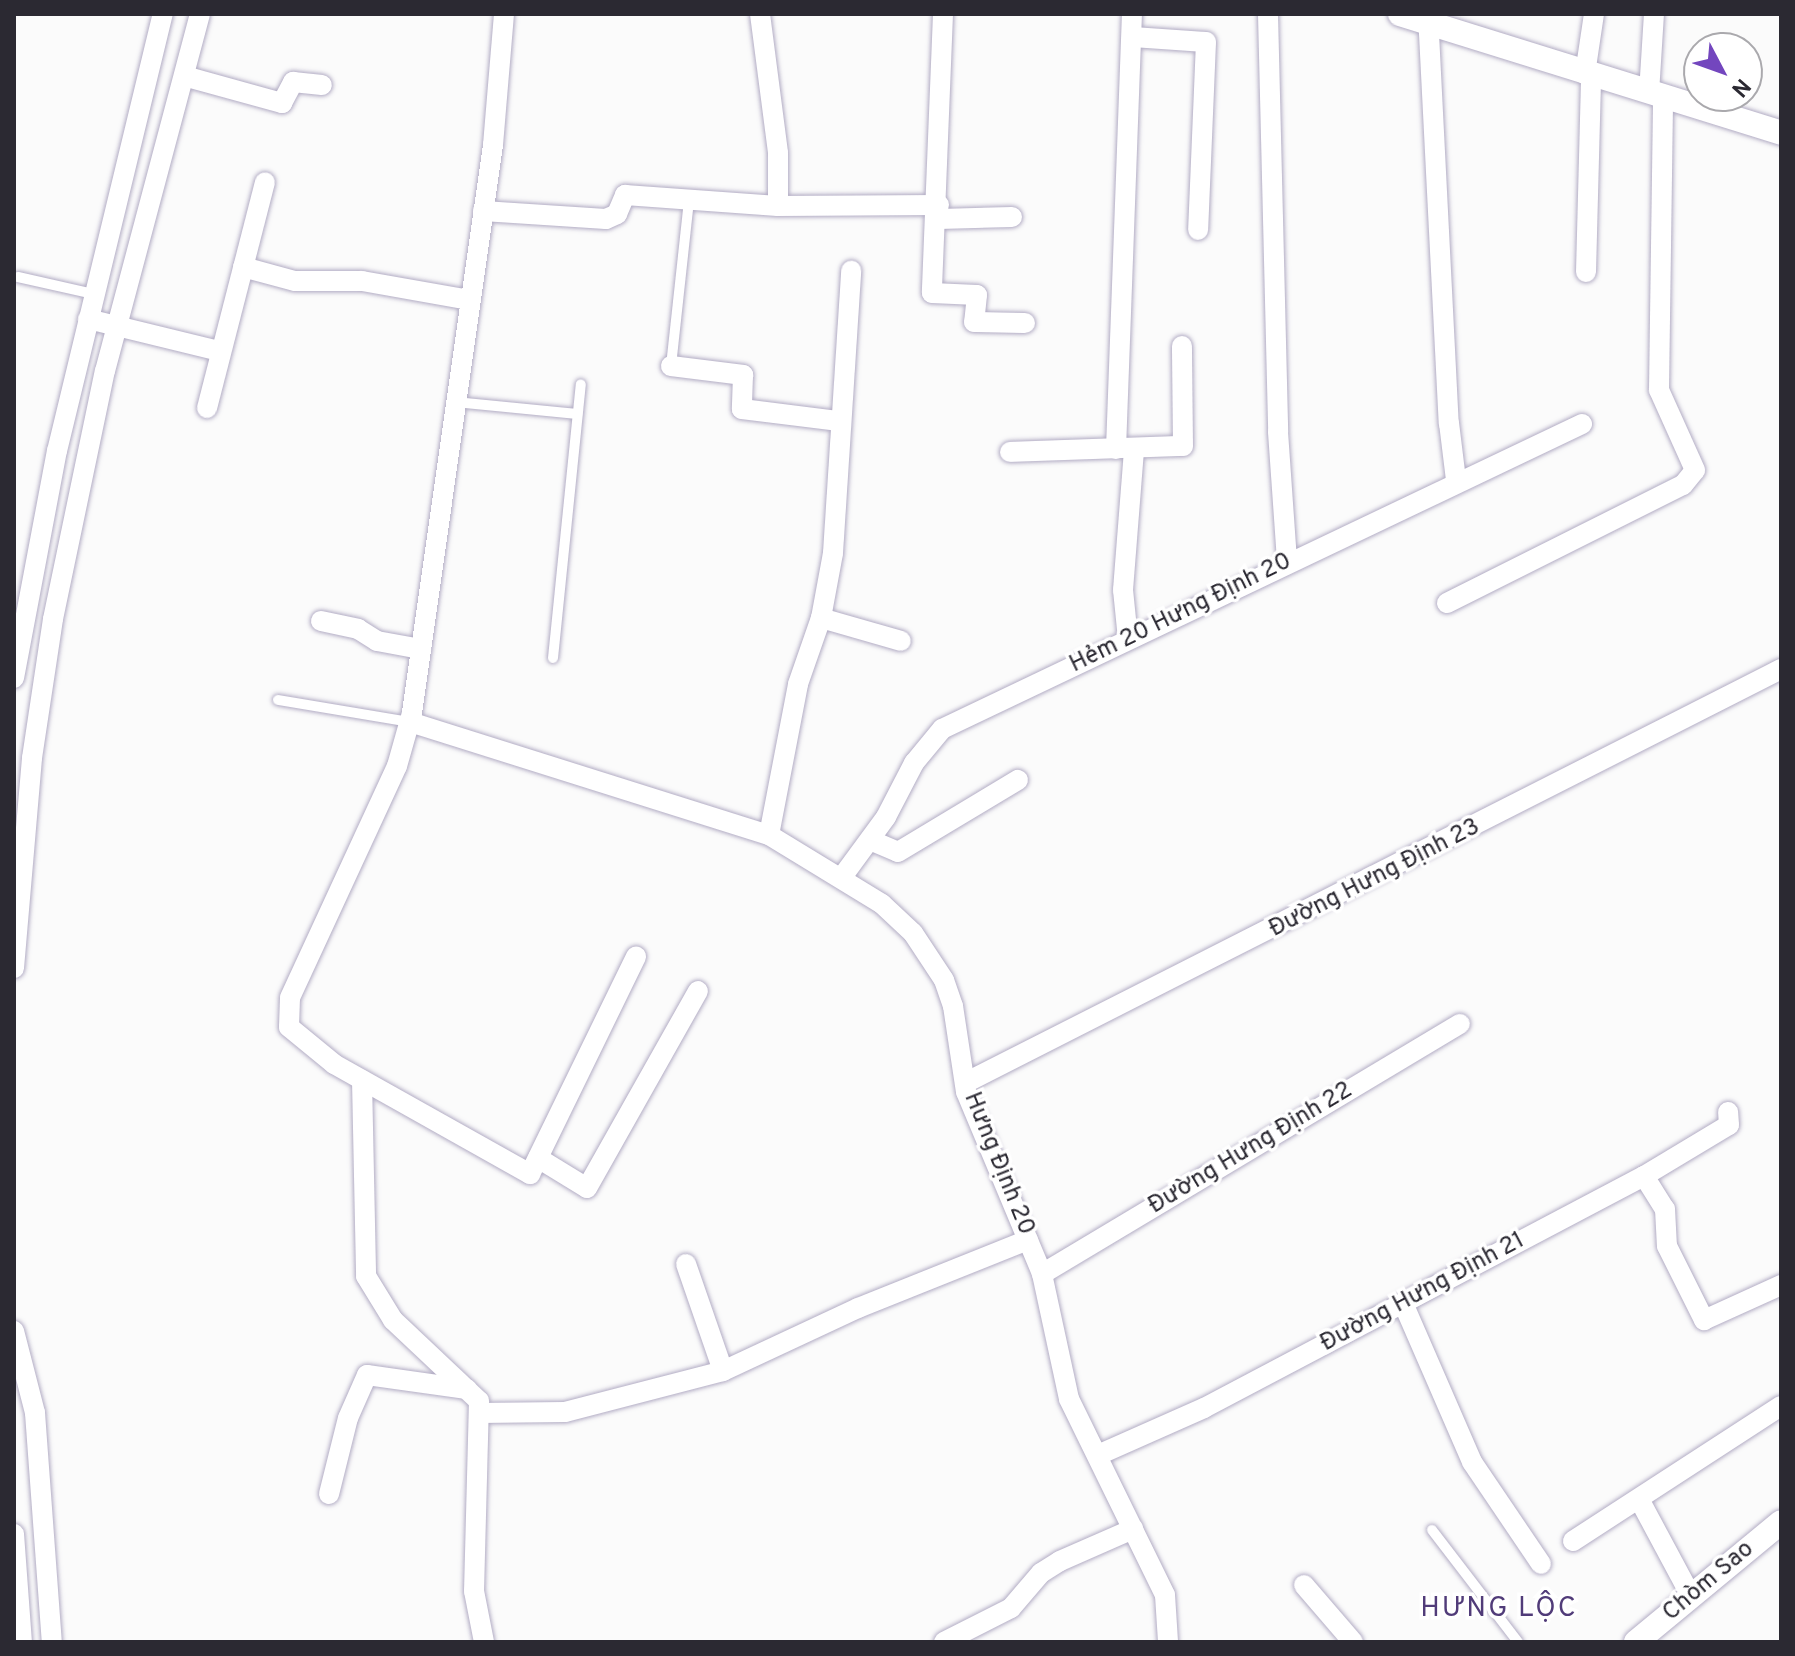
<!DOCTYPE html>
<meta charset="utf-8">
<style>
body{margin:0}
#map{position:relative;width:1795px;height:1656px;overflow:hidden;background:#fbfbfb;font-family:Overpass,sans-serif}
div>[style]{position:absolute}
.roads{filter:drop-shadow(0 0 2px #b2acc4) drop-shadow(0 0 2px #b2acc4)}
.service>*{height:10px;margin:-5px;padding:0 5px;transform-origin:5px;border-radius:5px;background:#fff}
.minor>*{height:20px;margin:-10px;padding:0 10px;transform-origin:10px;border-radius:10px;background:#fff}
.tertiary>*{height:24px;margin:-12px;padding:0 12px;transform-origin:12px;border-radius:12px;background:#fff}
span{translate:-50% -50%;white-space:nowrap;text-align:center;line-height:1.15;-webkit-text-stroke:7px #fff;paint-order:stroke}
.street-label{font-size:24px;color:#2b2932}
.quarter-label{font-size:28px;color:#513c79;letter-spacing:2px}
.frame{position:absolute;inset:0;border:16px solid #2b2932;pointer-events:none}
.north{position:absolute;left:1683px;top:32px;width:80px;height:80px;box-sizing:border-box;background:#fff;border:2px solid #aaa9ad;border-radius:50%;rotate:131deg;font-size:22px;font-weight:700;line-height:32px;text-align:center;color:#2b2932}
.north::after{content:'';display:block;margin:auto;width:28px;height:36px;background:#7346be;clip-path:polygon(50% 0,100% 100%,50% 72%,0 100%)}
</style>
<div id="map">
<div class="roads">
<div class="service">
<i style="left:18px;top:277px;width:78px;rotate:12.6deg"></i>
<i style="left:671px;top:366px;width:168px;rotate:-83.8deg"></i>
<i style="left:455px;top:402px;width:123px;rotate:5.6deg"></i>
<i style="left:553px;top:658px;width:275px;rotate:-84.2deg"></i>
<i style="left:278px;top:700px;width:134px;rotate:9.5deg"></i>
<i style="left:1432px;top:1530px;width:141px;rotate:52.5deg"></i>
</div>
<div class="minor">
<i style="left:504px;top:14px;width:131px;rotate:94.8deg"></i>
<i style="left:493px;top:145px;width:574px;rotate:98.12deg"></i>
<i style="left:412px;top:713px;width:55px;rotate:105.8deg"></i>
<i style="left:397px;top:766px;width:255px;rotate:114.8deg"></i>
<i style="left:290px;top:998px;width:29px;rotate:92deg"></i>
<i style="left:289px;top:1027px;width:58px;rotate:39.4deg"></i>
<i style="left:334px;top:1064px;width:225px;rotate:29.3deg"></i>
<i style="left:530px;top:1174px;width:242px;rotate:-64deg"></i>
<i style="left:760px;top:14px;width:140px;rotate:82.6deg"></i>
<i style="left:778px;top:153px;width:53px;rotate:90deg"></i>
<i style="left:943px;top:14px;width:279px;rotate:92.3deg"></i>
<i style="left:932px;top:293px;width:45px;rotate:2.5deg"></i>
<i style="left:977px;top:295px;width:27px;rotate:96deg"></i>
<i style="left:974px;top:322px;width:51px;rotate:1.1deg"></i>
<i style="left:1268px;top:14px;width:418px;rotate:88.6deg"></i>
<i style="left:1278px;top:432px;width:130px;rotate:86deg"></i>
<i style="left:1428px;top:14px;width:410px;rotate:87.1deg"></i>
<i style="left:1449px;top:423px;width:57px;rotate:83deg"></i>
<i style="left:1132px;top:37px;width:74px;rotate:3.9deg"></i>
<i style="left:1206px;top:42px;width:188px;rotate:92.4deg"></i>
<i style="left:1585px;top:74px;width:61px;rotate:-81.5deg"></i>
<i style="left:184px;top:76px;width:102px;rotate:15.4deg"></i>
<i style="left:282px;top:103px;width:24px;rotate:-62deg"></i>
<i style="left:293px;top:82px;width:29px;rotate:6deg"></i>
<i style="left:1649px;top:93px;width:79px;rotate:-86.4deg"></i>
<i style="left:483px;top:211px;width:123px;rotate:3.7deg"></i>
<i style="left:606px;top:219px;width:12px;rotate:-24deg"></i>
<i style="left:617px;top:214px;width:21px;rotate:-67deg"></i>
<i style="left:625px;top:195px;width:153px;rotate:4.1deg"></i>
<i style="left:778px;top:206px;width:161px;rotate:-0.4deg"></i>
<i style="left:939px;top:219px;width:73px;rotate:-1.6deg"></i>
<i style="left:243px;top:267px;width:54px;rotate:15.1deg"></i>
<i style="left:295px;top:281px;width:67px"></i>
<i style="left:362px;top:281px;width:110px;rotate:10deg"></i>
<i style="left:1586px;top:272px;width:196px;rotate:-88.5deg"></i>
<i style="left:88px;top:319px;width:135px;rotate:13.7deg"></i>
<i style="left:671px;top:366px;width:73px;rotate:7.1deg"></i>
<i style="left:743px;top:375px;width:34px;rotate:92deg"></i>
<i style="left:742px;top:409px;width:98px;rotate:7.1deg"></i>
<i style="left:207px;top:408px;width:233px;rotate:-75.6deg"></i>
<i style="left:1116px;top:449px;width:435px;rotate:-87.9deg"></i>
<i style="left:1010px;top:452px;width:173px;rotate:-2deg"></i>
<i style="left:1183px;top:446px;width:100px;rotate:-90.6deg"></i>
<i style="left:1447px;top:603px;width:264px;rotate:-26.6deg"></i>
<i style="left:1683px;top:485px;width:19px;rotate:-51deg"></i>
<i style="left:1695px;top:470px;width:88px;rotate:-114.2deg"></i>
<i style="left:1659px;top:390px;width:293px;rotate:-89.2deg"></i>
<i style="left:821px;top:618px;width:83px;rotate:16deg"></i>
<i style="left:321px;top:621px;width:38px;rotate:12deg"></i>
<i style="left:358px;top:629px;width:22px;rotate:32deg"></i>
<i style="left:377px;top:641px;width:45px;rotate:10.3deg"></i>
<i style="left:1128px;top:639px;width:49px;rotate:-95.8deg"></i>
<i style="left:1123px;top:590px;width:141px;rotate:-85.5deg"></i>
<i style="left:14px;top:678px;width:231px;rotate:-79.3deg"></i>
<i style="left:57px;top:451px;width:450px;rotate:-76.4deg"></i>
<i style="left:410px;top:722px;width:376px;rotate:17.5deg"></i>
<i style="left:769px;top:835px;width:132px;rotate:31.4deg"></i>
<i style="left:882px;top:904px;width:42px;rotate:43.1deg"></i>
<i style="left:913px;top:933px;width:56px;rotate:56.6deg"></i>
<i style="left:944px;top:980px;width:28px;rotate:71deg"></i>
<i style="left:953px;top:1006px;width:87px;rotate:81.4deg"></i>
<i style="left:966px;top:1092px;width:197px;rotate:67.3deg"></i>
<i style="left:1042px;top:1274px;width:128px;rotate:77.8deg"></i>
<i style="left:1069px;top:1399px;width:218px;rotate:63.9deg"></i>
<i style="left:1165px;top:1595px;width:47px;rotate:86.3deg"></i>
<i style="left:769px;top:835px;width:154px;rotate:-79.1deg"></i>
<i style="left:798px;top:684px;width:70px;rotate:-70.8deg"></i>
<i style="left:821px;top:618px;width:66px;rotate:-79.5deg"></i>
<i style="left:833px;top:553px;width:283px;rotate:-86.3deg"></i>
<i style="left:870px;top:840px;width:30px;rotate:23deg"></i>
<i style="left:898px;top:852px;width:140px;rotate:-31deg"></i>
<i style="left:842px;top:877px;width:74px;rotate:-53.7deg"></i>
<i style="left:886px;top:817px;width:61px;rotate:-62.6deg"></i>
<i style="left:914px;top:763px;width:44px;rotate:-50.5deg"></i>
<i style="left:942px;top:729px;width:709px;rotate:-25.48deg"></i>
<i style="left:14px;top:968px;width:211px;rotate:-85.1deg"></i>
<i style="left:32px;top:758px;width:141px;rotate:-81.4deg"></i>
<i style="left:53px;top:619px;width:253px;rotate:-78.2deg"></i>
<i style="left:105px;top:371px;width:369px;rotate:-75.1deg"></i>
<i style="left:362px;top:1080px;width:196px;rotate:88.8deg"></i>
<i style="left:366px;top:1276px;width:52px;rotate:58.5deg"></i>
<i style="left:393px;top:1320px;width:118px;rotate:43.3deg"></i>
<i style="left:479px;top:1401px;width:190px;rotate:91.5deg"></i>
<i style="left:474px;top:1591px;width:52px;rotate:78.9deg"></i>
<i style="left:965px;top:1083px;width:915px;rotate:-26.9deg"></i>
<i style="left:538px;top:1158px;width:57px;rotate:31.5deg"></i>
<i style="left:587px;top:1188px;width:226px;rotate:-60.6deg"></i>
<i style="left:1644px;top:1176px;width:39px;rotate:58deg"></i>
<i style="left:1665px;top:1209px;width:37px;rotate:87deg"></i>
<i style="left:1667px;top:1246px;width:83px;rotate:63.4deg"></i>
<i style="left:1704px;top:1320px;width:85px;rotate:-24.4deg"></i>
<i style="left:686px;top:1264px;width:113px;rotate:70.9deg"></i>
<i style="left:1042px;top:1274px;width:487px;rotate:-30.9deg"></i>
<i style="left:1403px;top:1303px;width:173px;rotate:66.5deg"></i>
<i style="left:1472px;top:1462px;width:123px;rotate:55.9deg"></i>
<i style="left:14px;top:1331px;width:85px;rotate:75.6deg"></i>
<i style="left:35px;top:1413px;width:230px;rotate:85.8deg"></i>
<i style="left:479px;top:1413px;width:86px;rotate:-0.7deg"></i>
<i style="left:565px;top:1412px;width:163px;rotate:-14.5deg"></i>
<i style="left:723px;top:1371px;width:149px;rotate:-25deg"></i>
<i style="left:858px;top:1308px;width:183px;rotate:-21.8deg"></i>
<i style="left:1098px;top:1455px;width:116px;rotate:-23.9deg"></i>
<i style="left:1204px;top:1408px;width:497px;rotate:-27.8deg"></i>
<i style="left:1644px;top:1176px;width:99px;rotate:-31deg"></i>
<i style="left:1729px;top:1125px;width:13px;rotate:-94deg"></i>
<i style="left:329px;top:1494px;width:78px;rotate:-76deg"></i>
<i style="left:348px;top:1418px;width:47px;rotate:-66.2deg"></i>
<i style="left:367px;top:1375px;width:101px;rotate:8deg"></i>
<i style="left:1639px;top:1499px;width:110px;rotate:61.8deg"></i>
<i style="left:14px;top:1534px;width:108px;rotate:85.8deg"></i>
<i style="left:1573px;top:1541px;width:248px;rotate:-33deg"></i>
<i style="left:1304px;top:1585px;width:75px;rotate:49.3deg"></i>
<i style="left:944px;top:1642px;width:75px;rotate:-26.9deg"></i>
<i style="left:1011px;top:1608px;width:46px;rotate:-49.4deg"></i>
<i style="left:1041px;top:1573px;width:22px;rotate:-32deg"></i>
<i style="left:1060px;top:1561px;width:80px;rotate:-23.7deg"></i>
</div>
<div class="tertiary">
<i style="left:1400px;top:14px;width:399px;rotate:17.3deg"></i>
<i style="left:1636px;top:1642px;width:188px;rotate:-39.6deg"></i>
</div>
</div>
<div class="street-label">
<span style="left:1181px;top:614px;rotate:-26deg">Hẻm 20 Hưng Định 20</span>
<span style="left:1375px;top:879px;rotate:-27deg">Đường Hưng Định 23</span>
<span style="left:1251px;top:1149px;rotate:-31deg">Đường Hưng Định 22</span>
<span style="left:998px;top:1164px;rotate:68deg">Hưng Định 20</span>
<span style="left:1423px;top:1293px;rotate:-28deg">Đường Hưng Định 21</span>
<span style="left:1709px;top:1582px;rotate:-40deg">Chòm Sao</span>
</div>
<div class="quarter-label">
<span style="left:1499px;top:1609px">HƯNG LỘC</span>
</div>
<div class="frame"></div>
<div class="north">N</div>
</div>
